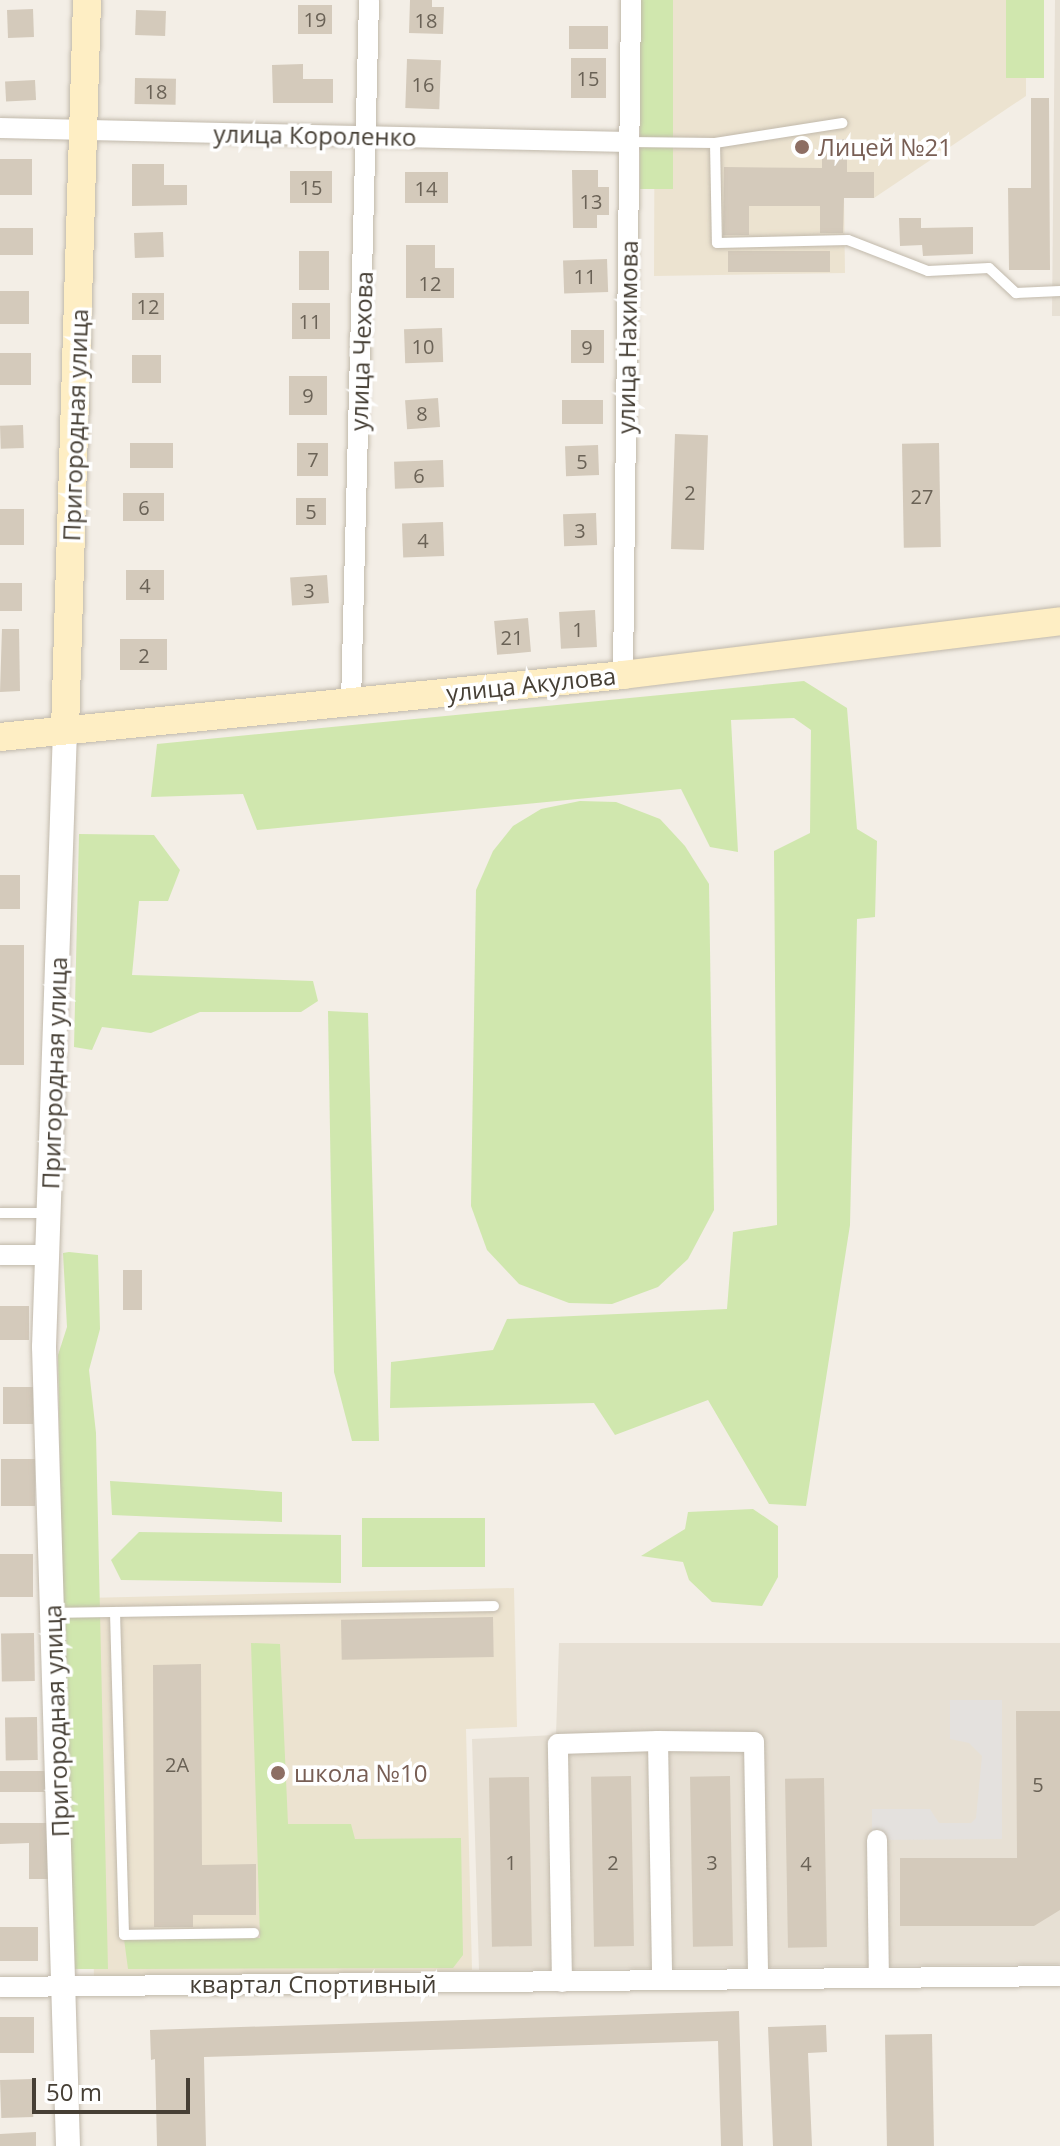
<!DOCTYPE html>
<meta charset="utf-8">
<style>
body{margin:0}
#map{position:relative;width:1060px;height:2146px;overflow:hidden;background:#f3eee6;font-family:"Open Sans",sans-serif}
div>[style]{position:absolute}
.residential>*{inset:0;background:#e7e0d4}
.education>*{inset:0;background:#ece3d0}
.green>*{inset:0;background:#d0e7ae;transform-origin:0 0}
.parking>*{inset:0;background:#e4e1de}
.building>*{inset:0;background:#d4cabb;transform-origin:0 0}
.roads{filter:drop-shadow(0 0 2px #c1b9ab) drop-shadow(0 0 2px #c1b9ab)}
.service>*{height:10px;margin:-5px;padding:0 5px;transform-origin:5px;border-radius:5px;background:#fff}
.minor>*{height:20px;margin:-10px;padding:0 10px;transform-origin:10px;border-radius:10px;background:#fff}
.tertiary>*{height:24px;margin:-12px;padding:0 12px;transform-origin:12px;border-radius:12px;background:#fff}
.secondary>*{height:28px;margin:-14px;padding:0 14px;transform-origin:14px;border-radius:14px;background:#feeec4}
.dots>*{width:22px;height:22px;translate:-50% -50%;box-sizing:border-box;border:4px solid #fff;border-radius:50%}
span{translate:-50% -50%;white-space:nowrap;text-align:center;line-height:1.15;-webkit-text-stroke:7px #fff;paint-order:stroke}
.number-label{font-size:20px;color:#6a6256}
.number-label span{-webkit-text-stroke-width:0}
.street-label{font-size:24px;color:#463f35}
.education-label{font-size:24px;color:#785e54}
.left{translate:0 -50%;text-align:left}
.scale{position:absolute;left:32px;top:2078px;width:158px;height:36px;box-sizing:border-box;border:4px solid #463f35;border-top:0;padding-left:10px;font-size:24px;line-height:28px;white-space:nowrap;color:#463f35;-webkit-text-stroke:6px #fff;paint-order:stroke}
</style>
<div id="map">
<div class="residential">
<i style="clip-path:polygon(1055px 0,1060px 0,1060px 316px,1052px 316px)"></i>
<i style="clip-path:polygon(559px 1643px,1060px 1643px,1060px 1964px,479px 1970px,472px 1739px,556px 1735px)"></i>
</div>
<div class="education">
<i style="clip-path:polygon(655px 0,1026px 0,1026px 96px,874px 198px,844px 198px,845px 273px,654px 276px)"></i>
<i style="clip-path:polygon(514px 1588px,517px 1727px,466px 1729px,472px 1970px,94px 1978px,85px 1598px)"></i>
</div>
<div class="green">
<i style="left:640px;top:0;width:33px;height:189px"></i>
<i style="left:1006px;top:0;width:38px;height:78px"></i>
<i style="clip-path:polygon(804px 681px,847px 708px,857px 829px,877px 841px,875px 917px,857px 919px,850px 1225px,806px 1506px,769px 1504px,708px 1400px,615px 1435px,594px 1403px,390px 1408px,391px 1362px,493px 1350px,507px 1319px,727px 1309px,733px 1232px,777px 1225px,774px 851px,810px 833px,811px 730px,794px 718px,731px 720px,738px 852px,710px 847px,681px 789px,257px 830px,243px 794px,151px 797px,157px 744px)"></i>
<i style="clip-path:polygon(580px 801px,616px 802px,660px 819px,685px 846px,709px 884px,714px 1210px,688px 1259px,658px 1287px,612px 1304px,569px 1303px,519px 1284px,487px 1250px,471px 1206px,476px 890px,493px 851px,513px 826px,541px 809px)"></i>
<i style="clip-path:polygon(79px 834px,154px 835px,180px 870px,168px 901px,139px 901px,132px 975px,313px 981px,318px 1001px,301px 1012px,200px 1012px,151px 1033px,102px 1027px,92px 1050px,74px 1047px)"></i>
<i style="clip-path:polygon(328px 1011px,368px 1013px,379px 1441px,352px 1441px,334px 1372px)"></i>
<i style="clip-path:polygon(69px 1252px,98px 1255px,100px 1329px,89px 1370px,96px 1433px,108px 1969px,69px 1969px,58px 1355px,67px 1327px,63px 1253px)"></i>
<i style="clip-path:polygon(110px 1481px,282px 1492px,282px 1522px,112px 1515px)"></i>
<i style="clip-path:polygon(753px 1509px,778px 1526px,778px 1577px,762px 1606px,712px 1602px,689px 1580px,683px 1562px,641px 1556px,685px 1529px,688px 1512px)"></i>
<i style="left:362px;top:1518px;width:123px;height:49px"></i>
<i style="clip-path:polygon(139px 1532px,341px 1535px,341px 1583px,121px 1580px,111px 1560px)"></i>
<i style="clip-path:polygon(251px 1643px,280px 1644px,288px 1824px,351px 1824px,355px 1839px,461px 1838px,463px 1955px,453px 1968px,128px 1969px,124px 1939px,260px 1938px)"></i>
</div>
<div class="parking">
<i style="clip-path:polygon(950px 1700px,1002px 1700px,1002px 1839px,872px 1840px,872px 1809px,930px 1809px,939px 1823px,971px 1823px,976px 1818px,982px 1756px,969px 1743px,950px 1739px)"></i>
</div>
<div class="building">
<i style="clip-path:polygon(410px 0,432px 0,432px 7px,444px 7px,443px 34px,409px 33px)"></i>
<i style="left:298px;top:5px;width:34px;height:29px"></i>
<i style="left:33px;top:9px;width:28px;height:26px;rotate:88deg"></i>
<i style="left:136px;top:10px;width:30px;height:25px;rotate:2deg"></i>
<i style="left:569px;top:26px;width:39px;height:23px"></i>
<i style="left:571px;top:58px;width:35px;height:40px"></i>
<i style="left:407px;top:59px;width:34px;height:49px;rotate:2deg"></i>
<i style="clip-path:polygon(303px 64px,303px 79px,333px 79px,333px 103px,273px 103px,272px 65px)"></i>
<i style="left:135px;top:78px;width:41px;height:26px;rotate:1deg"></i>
<i style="left:35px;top:80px;width:20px;height:30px;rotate:87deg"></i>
<i style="clip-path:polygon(1031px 98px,1049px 98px,1050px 270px,1009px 270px,1008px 188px,1031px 188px)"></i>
<i style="clip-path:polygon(822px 139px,847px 139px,847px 172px,874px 172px,874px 198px,844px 198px,843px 233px,820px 233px,820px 206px,749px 206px,749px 235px,723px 235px,724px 167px,822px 168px)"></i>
<i style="left:0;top:159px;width:32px;height:36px"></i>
<i style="clip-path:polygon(132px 164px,164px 164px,164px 185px,187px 185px,187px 205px,132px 206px)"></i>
<i style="clip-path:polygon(572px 170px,598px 170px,598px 187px,609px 187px,609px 215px,597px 215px,597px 228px,573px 228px)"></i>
<i style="left:290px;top:171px;width:42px;height:32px"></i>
<i style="left:405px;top:172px;width:43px;height:31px"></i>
<i style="clip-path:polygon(899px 218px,921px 218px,921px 228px,973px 227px,973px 254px,923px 256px,922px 245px,900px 246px)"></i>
<i style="left:0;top:228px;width:33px;height:27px"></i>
<i style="left:163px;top:232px;width:25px;height:29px;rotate:88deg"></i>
<i style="clip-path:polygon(406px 245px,435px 245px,435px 268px,454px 268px,454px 298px,406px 298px)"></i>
<i style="left:299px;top:251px;width:30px;height:39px"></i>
<i style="left:830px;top:251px;width:21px;height:102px;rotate:90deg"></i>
<i style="left:607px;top:259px;width:33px;height:44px;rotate:88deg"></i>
<i style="left:0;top:291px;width:29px;height:33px"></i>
<i style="left:132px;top:293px;width:32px;height:27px"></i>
<i style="left:292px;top:303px;width:38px;height:36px"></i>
<i style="left:442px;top:328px;width:34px;height:38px;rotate:88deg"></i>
<i style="left:604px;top:330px;width:33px;height:33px;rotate:90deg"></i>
<i style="left:0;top:353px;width:31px;height:32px"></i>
<i style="left:161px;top:355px;width:28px;height:29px;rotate:90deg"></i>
<i style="left:289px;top:376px;width:38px;height:39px"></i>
<i style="left:438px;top:398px;width:29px;height:33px;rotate:86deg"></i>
<i style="left:562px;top:400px;width:41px;height:24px"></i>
<i style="left:23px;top:425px;width:23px;height:23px;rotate:88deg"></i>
<i style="left:675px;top:434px;width:33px;height:115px;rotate:2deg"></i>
<i style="left:130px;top:443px;width:43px;height:25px"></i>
<i style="left:297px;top:443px;width:31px;height:33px"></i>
<i style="left:939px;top:443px;width:104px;height:37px;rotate:89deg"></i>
<i style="left:598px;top:445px;width:30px;height:33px;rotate:88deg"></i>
<i style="left:443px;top:460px;width:27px;height:49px;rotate:88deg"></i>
<i style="left:123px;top:493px;width:41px;height:28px"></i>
<i style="left:296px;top:498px;width:30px;height:27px"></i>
<i style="left:0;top:509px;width:24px;height:36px"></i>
<i style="left:596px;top:513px;width:32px;height:33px;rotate:88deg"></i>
<i style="left:443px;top:522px;width:34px;height:41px;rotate:88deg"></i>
<i style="left:164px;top:570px;width:30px;height:38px;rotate:90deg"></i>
<i style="left:327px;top:575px;width:28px;height:37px;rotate:86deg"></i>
<i style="left:0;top:583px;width:22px;height:28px"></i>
<i style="left:595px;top:610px;width:37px;height:36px;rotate:87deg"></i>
<i style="left:528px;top:618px;width:34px;height:34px;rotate:85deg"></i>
<i style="clip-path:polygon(2px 629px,19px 629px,20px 691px,0 692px)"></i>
<i style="left:120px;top:639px;width:47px;height:31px"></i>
<i style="left:0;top:875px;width:20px;height:34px"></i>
<i style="left:0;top:945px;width:24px;height:120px"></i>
<i style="left:123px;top:1270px;width:19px;height:40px"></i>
<i style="left:0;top:1306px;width:29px;height:34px"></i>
<i style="left:3px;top:1387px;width:30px;height:37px"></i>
<i style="left:1px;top:1459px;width:34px;height:47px"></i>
<i style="left:0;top:1554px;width:33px;height:43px"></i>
<i style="left:493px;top:1617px;width:40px;height:152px;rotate:89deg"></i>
<i style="left:34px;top:1633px;width:48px;height:33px;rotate:89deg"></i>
<i style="clip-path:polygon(201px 1664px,202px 1865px,256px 1864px,256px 1915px,193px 1915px,193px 1927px,154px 1927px,153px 1665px)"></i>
<i style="clip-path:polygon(1016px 1711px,1060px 1711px,1060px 1910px,1034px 1926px,900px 1926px,900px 1858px,1017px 1858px)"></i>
<i style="left:37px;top:1717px;width:43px;height:32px;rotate:89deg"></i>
<i style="left:0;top:1771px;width:46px;height:21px"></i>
<i style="left:631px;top:1776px;width:170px;height:40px;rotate:89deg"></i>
<i style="left:730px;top:1776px;width:170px;height:40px;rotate:89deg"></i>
<i style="left:529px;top:1777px;width:169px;height:40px;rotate:89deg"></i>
<i style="left:824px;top:1778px;width:169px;height:39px;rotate:89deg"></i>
<i style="clip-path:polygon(0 1823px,51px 1823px,51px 1879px,29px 1879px,29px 1843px,0 1844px)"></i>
<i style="left:38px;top:1927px;width:34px;height:38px;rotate:90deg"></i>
<i style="clip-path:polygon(739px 2011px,743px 2146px,721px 2146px,718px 2041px,204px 2057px,206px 2146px,157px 2146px,155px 2059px,151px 2060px,150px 2030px)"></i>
<i style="left:0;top:2017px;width:34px;height:36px"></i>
<i style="clip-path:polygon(826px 2025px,827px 2052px,808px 2053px,812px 2146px,773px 2146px,768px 2027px)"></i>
<i style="left:932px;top:2034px;width:112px;height:47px;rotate:89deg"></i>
<i style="left:32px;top:2079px;width:38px;height:32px;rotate:88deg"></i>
<i style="clip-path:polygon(36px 2132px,36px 2146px,0 2146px,0 2134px)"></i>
</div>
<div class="roads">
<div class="service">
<i style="left:629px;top:142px;width:86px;rotate:0.7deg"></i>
<i style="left:715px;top:143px;width:129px;rotate:-8.9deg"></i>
<i style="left:715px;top:143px;width:100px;rotate:88.9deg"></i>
<i style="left:717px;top:243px;width:131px;rotate:-1.3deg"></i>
<i style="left:848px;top:240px;width:86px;rotate:21.2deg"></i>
<i style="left:928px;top:271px;width:61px;rotate:-2.8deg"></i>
<i style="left:989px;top:268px;width:37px;rotate:43deg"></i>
<i style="left:1016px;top:293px;width:44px;rotate:-2.6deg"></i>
<i style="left:0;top:1213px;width:47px"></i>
<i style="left:115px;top:1612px;width:323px;rotate:88.4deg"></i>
<i style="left:124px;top:1935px;width:130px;rotate:-0.9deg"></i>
<i style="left:53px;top:1613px;width:441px;rotate:-0.9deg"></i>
</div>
<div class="minor">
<i style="left:0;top:128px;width:629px;rotate:1.28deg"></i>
<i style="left:623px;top:675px;width:675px;rotate:-89.32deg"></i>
<i style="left:351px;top:703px;width:703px;rotate:-88.53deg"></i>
<i style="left:0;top:1255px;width:48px"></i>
<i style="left:658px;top:1741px;width:237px;rotate:89deg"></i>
<i style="left:877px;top:1840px;width:137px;rotate:89.2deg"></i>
<i style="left:562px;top:1982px;width:238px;rotate:-91deg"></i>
<i style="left:558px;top:1744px;width:100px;rotate:-1.7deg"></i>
<i style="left:658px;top:1741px;width:96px;rotate:0.6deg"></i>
<i style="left:754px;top:1742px;width:236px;rotate:89deg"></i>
<i style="left:0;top:1987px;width:1060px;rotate:-0.59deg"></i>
</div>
<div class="tertiary">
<i style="left:65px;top:730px;width:617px;rotate:91.95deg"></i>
<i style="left:44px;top:1347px;width:799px;rotate:88.28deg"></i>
</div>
<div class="secondary">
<i style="left:65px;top:730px;width:730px;rotate:-88.27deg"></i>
<i style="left:0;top:737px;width:626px;rotate:-5.68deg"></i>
<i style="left:623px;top:675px;width:440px;rotate:-7deg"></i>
</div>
</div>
<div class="dots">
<i style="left:802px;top:147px;background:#8d6e63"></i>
<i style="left:278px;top:1773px;background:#8d6e63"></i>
</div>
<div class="number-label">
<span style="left:315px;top:19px">19</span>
<span style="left:426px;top:20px">18</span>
<span style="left:588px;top:78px">15</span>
<span style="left:423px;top:84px">16</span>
<span style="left:156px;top:91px">18</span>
<span style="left:311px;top:187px">15</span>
<span style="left:426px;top:188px">14</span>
<span style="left:591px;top:201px">13</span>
<span style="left:585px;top:276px">11</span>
<span style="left:430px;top:283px">12</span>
<span style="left:148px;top:306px">12</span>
<span style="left:310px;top:321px">11</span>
<span style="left:423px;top:346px">10</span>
<span style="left:587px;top:347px">9</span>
<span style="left:308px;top:395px">9</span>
<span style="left:422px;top:413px">8</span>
<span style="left:313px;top:459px">7</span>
<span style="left:582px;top:461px">5</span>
<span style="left:419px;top:475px">6</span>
<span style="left:690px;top:492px">2</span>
<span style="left:922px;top:496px">27</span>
<span style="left:144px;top:507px">6</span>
<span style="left:311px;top:511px">5</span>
<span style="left:580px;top:530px">3</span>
<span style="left:423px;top:540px">4</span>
<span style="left:145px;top:585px">4</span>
<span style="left:309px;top:590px">3</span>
<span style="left:578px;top:629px">1</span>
<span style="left:512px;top:637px">21</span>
<span style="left:144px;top:655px">2</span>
<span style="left:177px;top:1764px">2А</span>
<span style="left:1038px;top:1784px">5</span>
<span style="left:511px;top:1862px">1</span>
<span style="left:613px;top:1862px">2</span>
<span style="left:712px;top:1862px">3</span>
<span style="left:806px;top:1863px">4</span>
</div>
<div class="street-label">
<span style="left:315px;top:135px;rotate:1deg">улица Короленко</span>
<span style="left:627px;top:337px;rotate:-89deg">улица Нахимова</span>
<span style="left:361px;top:351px;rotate:-88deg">улица Чехова</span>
<span style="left:75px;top:425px;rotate:-88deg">Пригородная улица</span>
<span style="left:531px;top:684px;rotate:-6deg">улица Акулова</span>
<span style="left:54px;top:1073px;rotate:-88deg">Пригородная улица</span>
<span style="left:56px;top:1721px;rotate:-92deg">Пригородная улица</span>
<span style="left:313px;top:1984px">квартал Спортивный</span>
</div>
<div class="education-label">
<span class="left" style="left:818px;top:147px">Лицей №21</span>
<span class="left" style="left:294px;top:1773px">школа №10</span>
</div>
<div class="scale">50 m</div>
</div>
